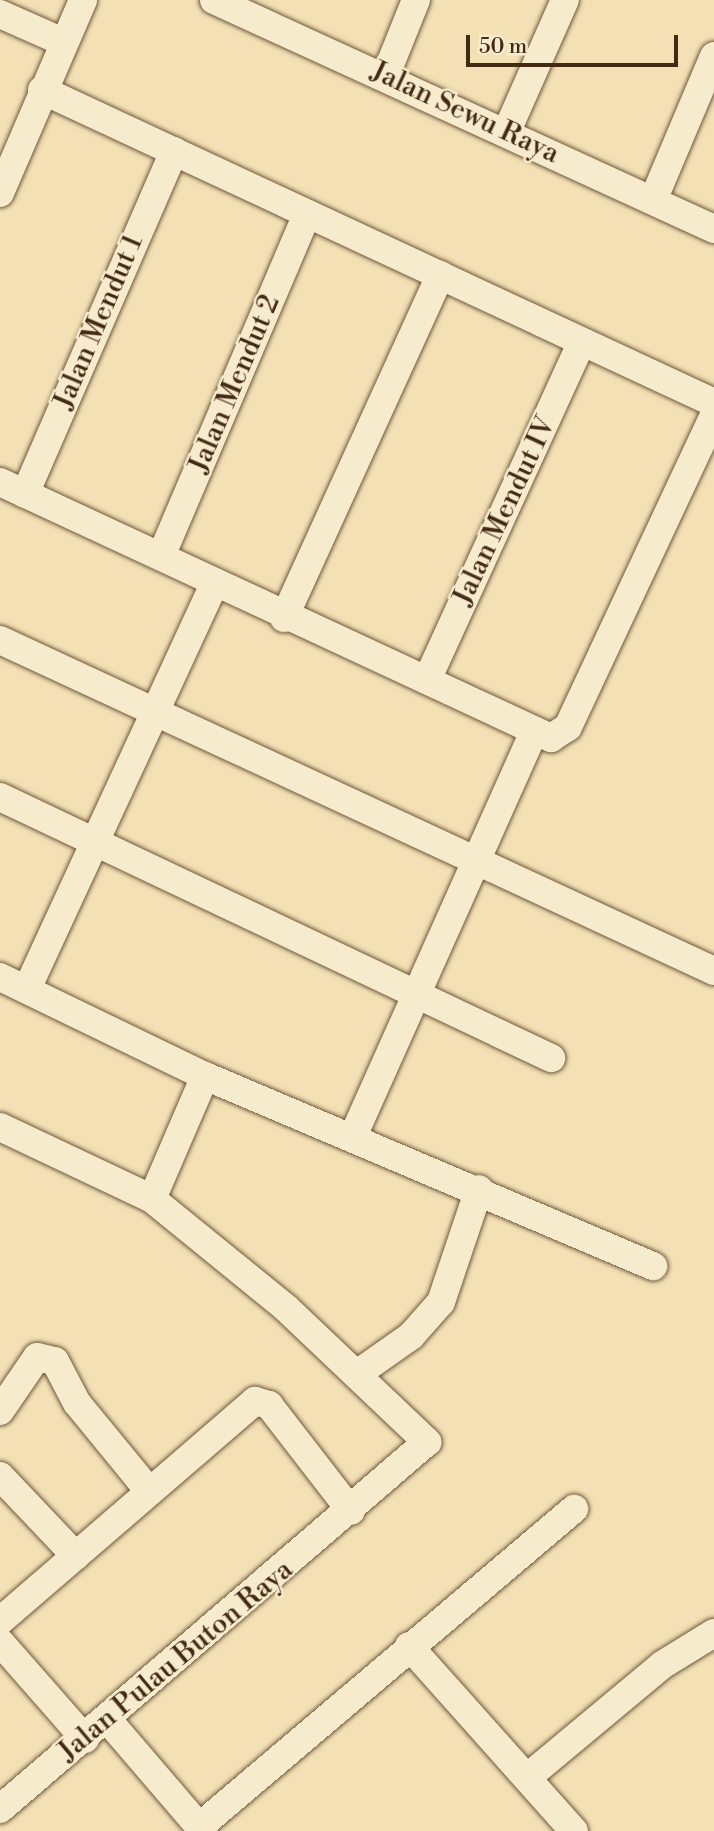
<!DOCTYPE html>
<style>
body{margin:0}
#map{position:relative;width:714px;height:1831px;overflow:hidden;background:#f3e0b4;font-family:"Libre Bodoni",serif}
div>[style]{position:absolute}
.roads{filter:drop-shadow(0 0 2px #6f583c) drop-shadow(0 0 2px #6f583c)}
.minor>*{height:28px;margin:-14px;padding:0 14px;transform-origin:14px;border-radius:14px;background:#f7ebce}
span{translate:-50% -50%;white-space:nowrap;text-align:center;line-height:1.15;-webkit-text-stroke:5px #f7ebce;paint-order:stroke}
.street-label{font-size:28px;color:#432a14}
.scale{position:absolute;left:466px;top:35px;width:212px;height:32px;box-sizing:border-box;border:4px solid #432a14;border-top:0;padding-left:9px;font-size:21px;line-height:24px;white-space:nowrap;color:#432a14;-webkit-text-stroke:5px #f7ebce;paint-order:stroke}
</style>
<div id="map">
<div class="roads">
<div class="minor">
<i style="left:214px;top:0;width:550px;rotate:24.61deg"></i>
<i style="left:0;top:14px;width:69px;rotate:24deg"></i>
<i style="left:385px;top:77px;width:83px;rotate:-68.1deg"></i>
<i style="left:42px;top:90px;width:741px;rotate:24.97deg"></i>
<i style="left:506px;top:133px;width:145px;rotate:-66.1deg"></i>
<i style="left:0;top:193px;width:210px;rotate:-66.7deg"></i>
<i style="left:654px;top:198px;width:154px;rotate:-67.1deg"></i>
<i style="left:0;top:482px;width:608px;rotate:24.92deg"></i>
<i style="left:551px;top:738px;width:20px;rotate:-33deg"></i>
<i style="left:568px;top:727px;width:344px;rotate:-64.9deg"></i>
<i style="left:25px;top:494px;width:374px;rotate:-66.5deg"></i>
<i style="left:162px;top:554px;width:370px;rotate:-66.9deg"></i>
<i style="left:284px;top:618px;width:377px;rotate:-65.5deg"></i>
<i style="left:0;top:640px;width:787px;rotate:24.87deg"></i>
<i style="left:427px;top:680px;width:372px;rotate:-65.4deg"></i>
<i style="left:0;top:797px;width:610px;rotate:25.35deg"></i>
<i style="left:0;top:977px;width:228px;rotate:25.8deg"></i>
<i style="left:205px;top:1076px;width:487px;rotate:23deg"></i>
<i style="left:27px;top:989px;width:448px;rotate:-65.2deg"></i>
<i style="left:0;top:1127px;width:168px;rotate:25.3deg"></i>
<i style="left:152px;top:1199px;width:173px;rotate:39.1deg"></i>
<i style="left:286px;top:1308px;width:195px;rotate:43.5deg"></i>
<i style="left:427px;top:1442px;width:563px;rotate:139.32deg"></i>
<i style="left:354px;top:1134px;width:438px;rotate:-65.9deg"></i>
<i style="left:152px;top:1199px;width:134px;rotate:-66.7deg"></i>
<i style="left:357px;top:1374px;width:66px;rotate:-35.1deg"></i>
<i style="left:411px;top:1336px;width:45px;rotate:-48.6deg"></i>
<i style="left:441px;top:1302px;width:119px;rotate:-71.4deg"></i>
<i style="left:0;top:1411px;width:65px;rotate:-55.6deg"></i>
<i style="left:37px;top:1357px;width:18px;rotate:13deg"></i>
<i style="left:55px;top:1361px;width:47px;rotate:62.4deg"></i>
<i style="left:77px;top:1403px;width:114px;rotate:50.7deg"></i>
<i style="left:0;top:1476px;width:110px;rotate:46.5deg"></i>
<i style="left:0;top:1621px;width:337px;rotate:-40.8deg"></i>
<i style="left:255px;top:1401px;width:15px;rotate:16deg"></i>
<i style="left:269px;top:1405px;width:134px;rotate:52.3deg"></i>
<i style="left:0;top:1642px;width:129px;rotate:48.8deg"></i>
<i style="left:409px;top:1646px;width:248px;rotate:48.3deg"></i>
<i style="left:107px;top:1719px;width:148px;rotate:49.4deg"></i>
<i style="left:529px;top:1776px;width:173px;rotate:-39.8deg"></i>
<i style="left:662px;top:1665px;width:61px;rotate:-31.6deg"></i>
<i style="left:199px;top:1827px;width:492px;rotate:-40.3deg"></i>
</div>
</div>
<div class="street-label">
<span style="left:465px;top:113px;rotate:25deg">Jalan Sewu Raya</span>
<span style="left:99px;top:322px;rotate:-67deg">Jalan Mendut 1</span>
<span style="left:235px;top:384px;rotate:-67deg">Jalan Mendut 2</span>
<span style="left:505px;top:511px;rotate:-65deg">Jalan Mendut IV</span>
<span style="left:176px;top:1661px;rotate:-40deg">Jalan Pulau Buton Raya</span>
</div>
<div class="scale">50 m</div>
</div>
